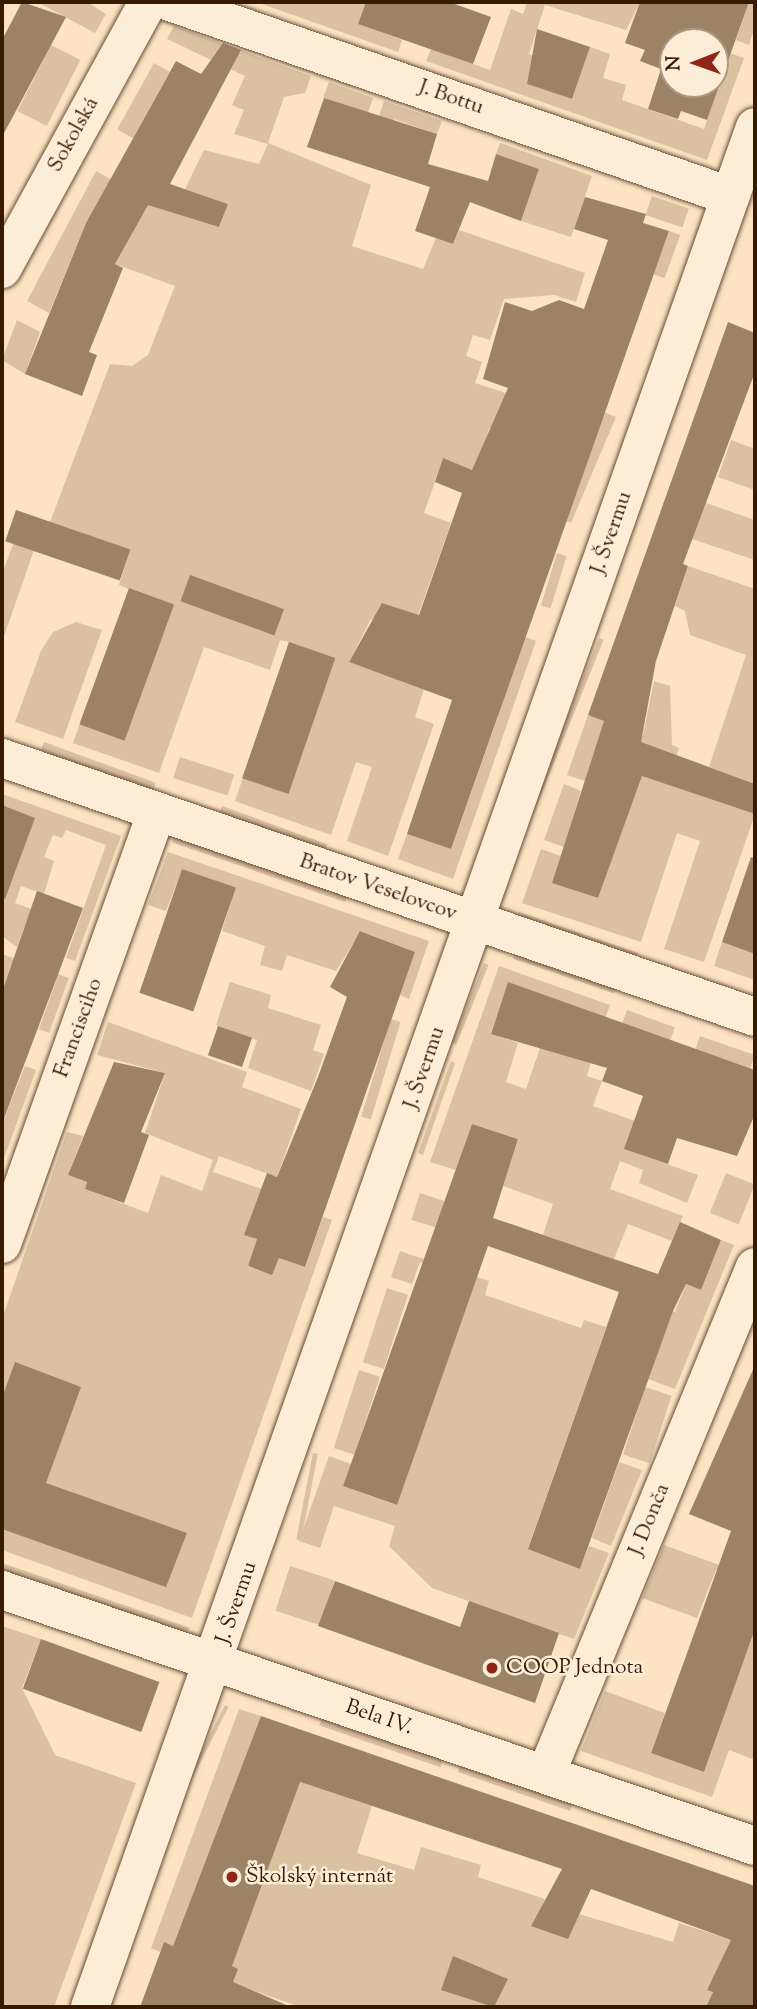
<!DOCTYPE html>
<meta charset="utf-8">
<style>
body{margin:0}
#map{position:relative;width:757px;height:2009px;overflow:hidden;background:#fbe3c3;font-family:"Sorts Mill Goudy",serif}
div>[style]{position:absolute}
.green>*{inset:0;background:#dac1a2;transform-origin:0 0}
.building>*{inset:0;background:#9d8366;transform-origin:0 0}
.roads{filter:drop-shadow(0 0 2px #694c32) drop-shadow(0 0 2px #694c32)}
.minor>*{height:38px;margin:-19px;padding:0 19px;transform-origin:19px;border-radius:19px;background:#fcedd8}
.dots>*{width:19px;height:19px;translate:-50% -50%;box-sizing:border-box;border:4px solid #fcedd8;border-radius:50%}
span{translate:-50% -50%;white-space:nowrap;text-align:center;line-height:1.15;-webkit-text-stroke:5px #fcedd8;paint-order:stroke}
.street-label{font-size:21px;color:#381a01}
.poi-label{font-size:21px;color:#381a01}
.left{translate:0 -50%;text-align:left}
.frame{position:absolute;inset:0;border:4px solid #381a01;pointer-events:none}
.north{position:absolute;left:659px;top:28px;width:70px;height:70px;box-sizing:border-box;background:#fcedd8;border:2px solid #ae9982;border-radius:50%;rotate:269deg;font-size:19px;font-weight:700;line-height:28px;text-align:center;color:#381a01}
.north::after{content:'';display:block;margin:auto;width:24px;height:32px;background:#8f2418;clip-path:polygon(50% 0,100% 100%,50% 72%,0 100%)}
</style>
<div id="map">
<div class="green">
<i style="clip-path:polygon(37px 2px,87px 2px,106px 14px,95px 33px)"></i>
<i style="clip-path:polygon(256px 2px,366px 2px,359px 24px,402px 40px,398px 52px)"></i>
<i style="clip-path:polygon(527px 2px,640px 2px,626px 30px,545px 5px,529px 54px,537px 57px,527px 84px,572px 99px,590px 47px,610px 54px,603px 78px,626px 85px,622px 100px,704px 129px,722px 77px,715px 48px,744px 58px,707px 160px,426px 61px,431px 49px,490px 70px,511px 9px,523px 14px)"></i>
<i style="clip-path:polygon(749px 2px,755px 2px,755px 26px,749px 45px,736px 40px)"></i>
<i style="clip-path:polygon(174px 26px,311px 76px,305px 93px,284px 97px,268px 143px,371px 185px,352px 246px,423px 269px,436px 238px,453px 244px,459px 230px,585px 273px,576px 302px,554px 295px,504px 299px,490px 340px,473px 335px,466px 356px,482px 362px,475px 383px,522px 398px,489px 429px,486px 438px,499px 443px,487px 479px,443px 459px,424px 513px,451px 523px,418px 615px,382px 603px,382px 623px,371px 619px,349px 662px,424px 689px,415px 717px,434px 724px,388px 856px,347px 841px,372px 767px,356px 762px,331px 835px,235px 801px,289px 642px,280px 640px,270px 670px,204px 647px,159px 773px,73px 743px,129px 589px,119px 585px,130px 550px,50px 522px,110px 364px,132px 366px,148px 355px,175px 286px,115px 264px,150px 200px,219px 227px,228px 204px,185px 189px,204px 150px,259px 164px,268px 144px,234px 134px,244px 110px,232px 105px,245px 76px,167px 39px)"></i>
<i style="left:51px;top:45px;width:33px;height:74px;rotate:27deg"></i>
<i style="left:154px;top:63px;width:18px;height:76px;rotate:29deg"></i>
<i style="left:329px;top:82px;width:47px;height:17px;rotate:20deg"></i>
<i style="clip-path:polygon(384px 101px,442px 121px,437px 134px,394px 119px,378px 168px,363px 163px)"></i>
<i style="clip-path:polygon(500px 143px,592px 176px,571px 237px,521px 221px,539px 169px,496px 154px)"></i>
<i style="clip-path:polygon(96px 171px,112px 180px,86px 223px,49px 313px,27px 301px)"></i>
<i style="left:652px;top:196px;width:39px;height:20px;rotate:19deg"></i>
<i style="left:669px;top:231px;width:12px;height:46px;rotate:20deg"></i>
<i style="clip-path:polygon(17px 320px,40px 332px,25px 374px,2px 360px)"></i>
<i style="left:604px;top:412px;width:13px;height:115px;rotate:23deg"></i>
<i style="clip-path:polygon(731px 440px,755px 449px,755px 490px,718px 477px)"></i>
<i style="clip-path:polygon(706px 503px,755px 520px,755px 560px,692px 539px)"></i>
<i style="clip-path:polygon(14px 542px,34px 550px,2px 642px,2px 574px)"></i>
<i style="left:557px;top:553px;width:10px;height:55px;rotate:17deg"></i>
<i style="clip-path:polygon(688px 566px,755px 589px,755px 784px,709px 767px,746px 655px,690px 635px,685px 611px,675px 606px)"></i>
<i style="clip-path:polygon(76px 622px,102px 630px,63px 739px,15px 722px,41px 651px,53px 632px)"></i>
<i style="clip-path:polygon(525px 637px,536px 641px,453px 879px,398px 859px,407px 834px,451px 849px,498px 717px,440px 695px)"></i>
<i style="left:599px;top:638px;width:5px;height:274px;rotate:22deg"></i>
<i style="clip-path:polygon(654px 681px,670px 686px,672px 745px,679px 748px,668px 784px,755px 814px,704px 962px,664px 949px,700px 841px,677px 833px,641px 942px,522px 903px,541px 849px,561px 856px,553px 883px,598px 898px,645px 767px,595px 750px,585px 781px,567px 775px,588px 715px,643px 735px)"></i>
<i style="left:44px;top:742px;width:119px;height:9px;rotate:20deg"></i>
<i style="left:180px;top:757px;width:57px;height:22px;rotate:18deg"></i>
<i style="clip-path:polygon(564px 784px,581px 791px,564px 847px,544px 840px)"></i>
<i style="clip-path:polygon(2px 794px,121px 836px,75px 961px,66px 958px,106px 845px,66px 830px,62px 838px,53px 835px,44px 857px,54px 861px,44px 894px,21px 886px,15px 903px,31px 909px,17px 947px,2px 936px,2px 878px,11px 881px,34px 818px,2px 805px)"></i>
<i style="left:222px;top:806px;width:112px;height:8px;rotate:20deg"></i>
<i style="left:175px;top:835px;width:183px;height:8px;rotate:19deg"></i>
<i style="clip-path:polygon(168px 852px,429px 941px,409px 999px,400px 995px,415px 952px,361px 931px,336px 971px,287px 955px,282px 971px,260px 965px,265px 946px,222px 931px,235px 888px,182px 869px,166px 911px,148px 905px)"></i>
<i style="left:519px;top:912px;width:126px;height:6px;rotate:19deg"></i>
<i style="clip-path:polygon(722px 942px,755px 954px,755px 980px,714px 966px)"></i>
<i style="left:515px;top:953px;width:107px;height:6px;rotate:19deg"></i>
<i style="clip-path:polygon(2px 954px,69px 978px,49px 1033px,39px 1029px,56px 981px,11px 965px,2px 992px)"></i>
<i style="left:484px;top:963px;width:5px;height:86px;rotate:22deg"></i>
<i style="clip-path:polygon(499px 966px,610px 1005px,605px 1019px,508px 983px,491px 1033px,518px 1043px,506px 1082px,526px 1089px,541px 1045px,591px 1062px,587px 1076px,602px 1081px,593px 1106px,635px 1121px,625px 1149px,698px 1175px,687px 1203px,639px 1183px,643px 1170px,620px 1161px,610px 1189px,683px 1216px,672px 1241px,628px 1224px,614px 1259px,543px 1235px,553px 1204px,503px 1186px,518px 1139px,472px 1124px,456px 1170px,430px 1162px)"></i>
<i style="clip-path:polygon(230px 982px,271px 995px,268px 1008px,321px 1025px,313px 1050px,324px 1054px,311px 1091px,248px 1068px,257px 1040px,216px 1025px)"></i>
<i style="left:627px;top:1010px;width:51px;height:15px;rotate:20deg"></i>
<i style="left:391px;top:1019px;width:10px;height:102px;rotate:17deg"></i>
<i style="clip-path:polygon(108px 1022px,247px 1072px,242px 1087px,301px 1109px,277px 1177px,219px 1156px,213px 1172px,273px 1193px,245px 1235px,257px 1239px,248px 1267px,272px 1274px,279px 1258px,305px 1267px,323px 1217px,332px 1220px,192px 1618px,2px 1550px,2px 1319px,67px 1132px,83px 1136px,68px 1175px,87px 1182px,85px 1189px,148px 1213px,161px 1175px,202px 1191px,213px 1160px,145px 1133px,165px 1073px,97px 1055px)"></i>
<i style="left:700px;top:1036px;width:58px;height:14px;rotate:19deg"></i>
<i style="clip-path:polygon(451px 1061px,455px 1063px,423px 1155px,418px 1153px)"></i>
<i style="clip-path:polygon(25px 1066px,36px 1070px,2px 1164px,2px 1124px)"></i>
<i style="left:726px;top:1173px;width:31px;height:43px;rotate:22deg"></i>
<i style="left:420px;top:1193px;width:28px;height:28px;rotate:18deg"></i>
<i style="clip-path:polygon(721px 1240px,734px 1245px,675px 1389px,648px 1379px,660px 1345px,606px 1328px,528px 1548px,580px 1569px,589px 1546px,609px 1553px,574px 1639px,432px 1588px,389px 1546px,395px 1526px,334px 1506px,320px 1548px,299px 1541px,329px 1456px,351px 1464px,343px 1486px,396px 1505px,475px 1282px,420px 1262px,412px 1284px,391px 1277px,400px 1251px,489px 1281px,485px 1295px,581px 1328px,584px 1320px,606px 1327px,619px 1292px,675px 1312px,686px 1284px,701px 1290px)"></i>
<i style="left:387px;top:1288px;width:22px;height:78px;rotate:18deg"></i>
<i style="left:359px;top:1370px;width:22px;height:82px;rotate:18deg"></i>
<i style="left:645px;top:1387px;width:28px;height:71px;rotate:18deg"></i>
<i style="left:313px;top:1453px;width:5px;height:88px;rotate:11deg"></i>
<i style="clip-path:polygon(619px 1462px,642px 1470px,611px 1546px,592px 1538px)"></i>
<i style="clip-path:polygon(664px 1545px,755px 1578px,755px 1583px,716px 1570px,697px 1618px,642px 1598px)"></i>
<i style="left:2px;top:1563px;width:198px;height:9px;rotate:19deg"></i>
<i style="left:290px;top:1566px;width:47px;height:47px;rotate:18deg"></i>
<i style="clip-path:polygon(2px 1626px,41px 1639px,22px 1688px,55px 1755px,136px 1783px,54px 2007px,2px 2007px)"></i>
<i style="clip-path:polygon(755px 1629px,755px 1760px,729px 1750px,712px 1797px,581px 1751px,605px 1691px,665px 1713px,651px 1753px,704px 1772px)"></i>
<i style="left:225px;top:1705px;width:4px;height:258px;rotate:27deg"></i>
<i style="clip-path:polygon(239px 1709px,261px 1716px,173px 1946px,164px 1943px,160px 1952px,151px 1948px)"></i>
<i style="left:322px;top:1718px;width:128px;height:8px;rotate:19deg"></i>
<i style="clip-path:polygon(460px 1765px,573px 1803px,570px 1811px,458px 1772px)"></i>
<i style="clip-path:polygon(290px 1779px,372px 1806px,357px 1853px,414px 1870px,421px 1847px,481px 1865px,478px 1877px,545px 1899px,534px 1927px,579px 1914px,673px 1942px,679px 1923px,738px 1942px,707px 1989px,713px 1992px,706px 2007px,300px 2007px,246px 1988px,239px 2007px,225px 2004px,232px 1966px,288px 1813px)"></i>
</div>
<div class="building">
<i style="clip-path:polygon(22px 2px,66px 17px,2px 137px,2px 40px)"></i>
<i style="clip-path:polygon(366px 2px,449px 2px,491px 17px,473px 64px,358px 24px)"></i>
<i style="clip-path:polygon(evenodd,640px 2px,749px 2px,707px 120px,681px 111px,678px 119px,648px 109px,661px 69px,640px 61px,645px 50px,625px 43px,640px 2px,673px 42px,715px 42px,715px 84px,673px 84px,673px 42px)"></i>
<i style="clip-path:polygon(537px 29px,590px 47px,572px 99px,527px 84px)"></i>
<i style="clip-path:polygon(223px 43px,241px 50px,170px 184px,228px 204px,219px 227px,148px 205px,115px 264px,123px 268px,89px 352px,97px 355px,82px 396px,25px 374px,86px 223px,176px 61px,201px 74px)"></i>
<i style="clip-path:polygon(324px 98px,437px 134px,428px 164px,488px 181px,496px 154px,539px 169px,521px 221px,470px 202px,453px 244px,415px 231px,430px 187px,307px 147px)"></i>
<i style="clip-path:polygon(585px 197px,646px 214px,643px 223px,669px 231px,451px 849px,407px 834px,452px 700px,349px 662px,382px 603px,419px 615px,462px 493px,435px 482px,443px 458px,472px 470px,508px 388px,483px 379px,505px 302px,532px 311px,559px 300px,584px 309px,608px 240px,574px 229px)"></i>
<i style="clip-path:polygon(728px 322px,755px 333px,755px 372px,683px 564px,688px 566px,656px 661px,641px 742px,755px 784px,755px 814px,642px 776px,598px 898px,552px 883px,604px 721px,588px 715px)"></i>
<i style="left:16px;top:510px;width:121px;height:33px;rotate:19deg"></i>
<i style="left:190px;top:575px;width:100px;height:28px;rotate:20deg"></i>
<i style="left:129px;top:588px;width:48px;height:145px;rotate:20deg"></i>
<i style="left:289px;top:642px;width:49px;height:144px;rotate:19deg"></i>
<i style="clip-path:polygon(2px 805px,35px 818px,5px 899px,2px 898px)"></i>
<i style="clip-path:polygon(751px 857px,755px 858px,755px 954px,722px 942px)"></i>
<i style="left:182px;top:869px;width:57px;height:131px;rotate:19deg"></i>
<i style="clip-path:polygon(37px 891px,83px 908px,3px 1121px,2px 992px)"></i>
<i style="clip-path:polygon(360px 931px,415px 952px,305px 1267px,279px 1258px,272px 1275px,248px 1266px,257px 1239px,244px 1235px,267px 1173px,277px 1177px,318px 1077px,347px 997px,330px 987px)"></i>
<i style="clip-path:polygon(508px 982px,755px 1070px,755px 1114px,737px 1156px,677px 1138px,668px 1164px,624px 1149px,643px 1096px,602px 1081px,607px 1068px,491px 1034px)"></i>
<i style="left:218px;top:1026px;width:36px;height:31px;rotate:19deg"></i>
<i style="clip-path:polygon(114px 1062px,165px 1073px,141px 1132px,149px 1135px,124px 1203px,85px 1189px,87px 1182px,68px 1175px)"></i>
<i style="clip-path:polygon(472px 1124px,518px 1139px,493px 1218px,658px 1274px,680px 1222px,721px 1240px,701px 1290px,686px 1284px,673px 1311px,580px 1569px,528px 1549px,619px 1292px,488px 1246px,397px 1505px,343px 1486px)"></i>
<i style="clip-path:polygon(15px 1362px,81px 1387px,46px 1483px,187px 1533px,166px 1587px,2px 1529px,2px 1398px)"></i>
<i style="clip-path:polygon(755px 1365px,755px 1629px,704px 1772px,651px 1753px,731px 1531px,689px 1514px)"></i>
<i style="clip-path:polygon(335px 1581px,460px 1627px,469px 1601px,559px 1633px,535px 1703px,318px 1626px)"></i>
<i style="left:41px;top:1639px;width:126px;height:53px;rotate:20deg"></i>
<i style="clip-path:polygon(261px 1716px,755px 1886px,755px 2007px,706px 2007px,713px 1992px,707px 1990px,731px 1940px,591px 1889px,568px 1939px,531px 1926px,562px 1869px,300px 1782px,232px 1966px,238px 1969px,233px 1982px,291px 2007px,140px 2007px,164px 1942px,173px 1946px)"></i>
<i style="clip-path:polygon(453px 1956px,508px 1979px,494px 2007px,441px 1990px)"></i>
</div>
<div class="roads">
<div class="minor">
<i style="left:170px;top:2px;width:593px;rotate:19.11deg"></i>
<i style="left:2px;top:269px;width:304px;rotate:-61.3deg"></i>
<i style="left:2px;top:758px;width:796px;rotate:18.98deg"></i>
<i style="left:2px;top:1244px;width:459px;rotate:-70.3deg"></i>
<i style="left:2px;top:1590px;width:795px;rotate:18.78deg"></i>
<i style="left:546px;top:1774px;width:548px;rotate:-67.6deg"></i>
<i style="left:90px;top:2007px;width:1994px;rotate:-70.52deg"></i>
</div>
</div>
<div class="dots">
<i style="left:492px;top:1668px;background:#8f2418"></i>
<i style="left:232px;top:1877px;background:#8f2418"></i>
</div>
<div class="street-label">
<span style="left:451px;top:98px;rotate:19deg">J. Bottu</span>
<span style="left:74px;top:135px;rotate:-61deg">Sokolská</span>
<span style="left:612px;top:533px;rotate:-71deg">J. Švermu</span>
<span style="left:378px;top:888px;rotate:19deg">Bratov Veselovcov</span>
<span style="left:79px;top:1028px;rotate:-70deg">Francisciho</span>
<span style="left:425px;top:1068px;rotate:-71deg">J. Švermu</span>
<span style="left:650px;top:1520px;rotate:-68deg">J. Donča</span>
<span style="left:237px;top:1603px;rotate:-71deg">J. Švermu</span>
<span style="left:379px;top:1718px;rotate:19deg">Bela IV.</span>
</div>
<div class="poi-label">
<span class="left" style="left:506px;top:1668px">COOP Jednota</span>
<span class="left" style="left:246px;top:1877px">Školský internát</span>
</div>
<div class="frame"></div>
<div class="north">N</div>
</div>
